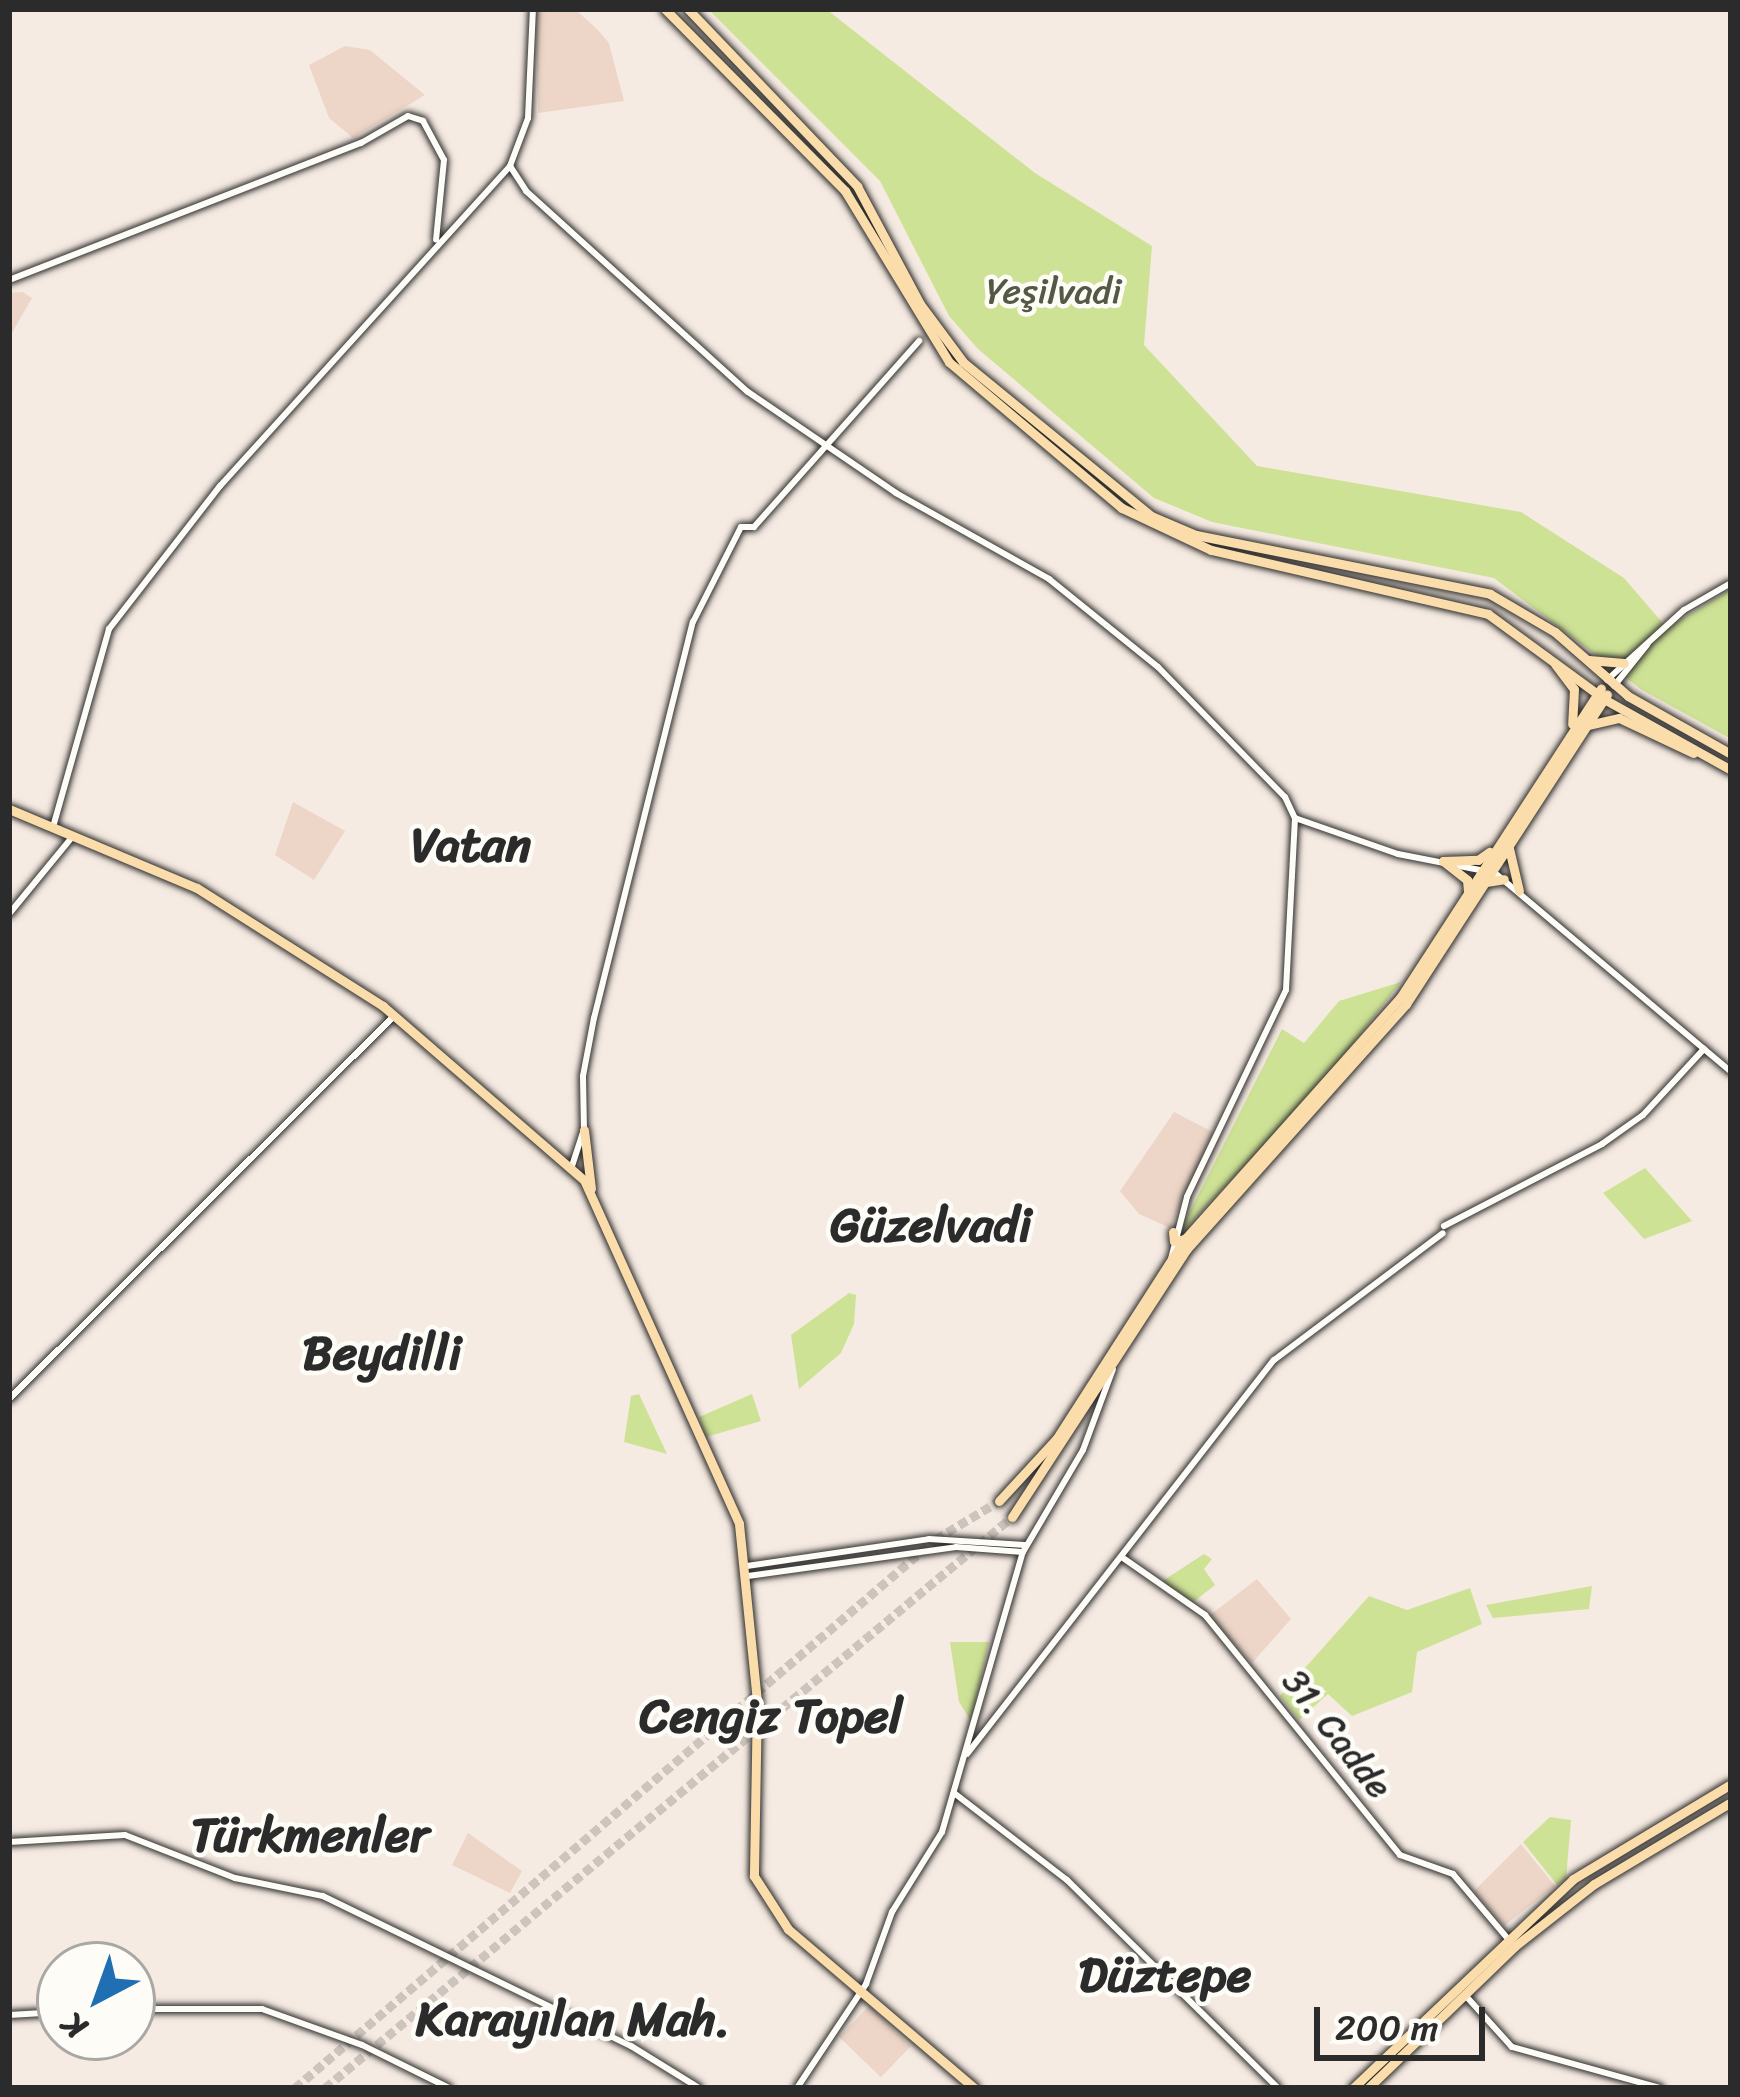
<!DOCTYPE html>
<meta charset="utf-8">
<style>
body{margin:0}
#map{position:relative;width:1740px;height:2097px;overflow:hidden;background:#f6ebe2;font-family:Sriracha,sans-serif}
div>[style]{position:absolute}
.built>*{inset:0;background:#edd6c8;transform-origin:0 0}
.green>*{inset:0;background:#cee296}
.major-tunnel>*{height:9px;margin-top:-4.5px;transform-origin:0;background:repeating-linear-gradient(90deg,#cdc5bd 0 9px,transparent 0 13.5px)}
.roads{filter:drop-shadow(0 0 3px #2b2b2b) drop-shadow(0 0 3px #2b2b2b)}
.minor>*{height:6px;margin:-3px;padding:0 3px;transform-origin:3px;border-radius:3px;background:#fdfcf7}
.major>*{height:9px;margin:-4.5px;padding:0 4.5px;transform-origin:4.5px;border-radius:4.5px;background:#faddab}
span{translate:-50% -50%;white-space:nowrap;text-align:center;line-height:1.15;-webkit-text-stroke:9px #fdfcf7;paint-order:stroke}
.park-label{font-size:36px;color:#545946}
.street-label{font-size:36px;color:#2b2b2b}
.district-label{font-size:48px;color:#2b2b2b;font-weight:700}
.frame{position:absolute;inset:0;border:12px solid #2b2b2b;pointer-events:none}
.north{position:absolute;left:36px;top:1941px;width:120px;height:120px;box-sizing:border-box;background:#fdfcf7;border:3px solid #a9a8a5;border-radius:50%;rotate:221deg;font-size:33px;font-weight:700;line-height:48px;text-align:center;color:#2b2b2b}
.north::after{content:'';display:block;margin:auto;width:42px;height:54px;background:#1f6fb2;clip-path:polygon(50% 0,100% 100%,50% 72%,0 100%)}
.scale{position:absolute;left:1314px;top:2007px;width:171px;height:54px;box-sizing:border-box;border:6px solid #2b2b2b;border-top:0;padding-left:15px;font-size:36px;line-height:42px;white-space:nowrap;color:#2b2b2b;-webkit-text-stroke:9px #fdfcf7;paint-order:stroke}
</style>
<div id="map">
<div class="built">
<i style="clip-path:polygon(536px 9px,575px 9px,598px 30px,609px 43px,624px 101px,538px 113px)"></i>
<i style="clip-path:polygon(345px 46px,370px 50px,425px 95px,353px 138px,329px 118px,309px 65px)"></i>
<i style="clip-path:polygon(23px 292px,32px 298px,9px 338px,9px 293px)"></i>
<i style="clip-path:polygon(293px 802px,345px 831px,314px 880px,275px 855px)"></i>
<i style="clip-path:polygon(1174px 1112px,1213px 1132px,1170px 1228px,1139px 1214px,1120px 1191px)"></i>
<i style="clip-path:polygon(1257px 1579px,1291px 1619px,1252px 1663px,1209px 1616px)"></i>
<i style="clip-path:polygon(468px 1833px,522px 1871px,510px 1893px,452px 1865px)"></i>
<i style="clip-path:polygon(1521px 1844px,1555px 1886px,1504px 1926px,1474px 1891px)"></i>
<i style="left:869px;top:2006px;width:58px;height:43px;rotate:44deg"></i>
</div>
<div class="green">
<i style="clip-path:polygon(708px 9px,826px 9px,1035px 173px,1152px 246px,1144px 345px,1257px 466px,1521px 512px,1624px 578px,1667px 628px,1731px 589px,1731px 739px,1642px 690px,1494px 578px,1212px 522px,1154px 498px,978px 349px,949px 316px,880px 181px)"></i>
<i style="clip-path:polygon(1401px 982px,1319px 1087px,1177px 1237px,1282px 1029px,1304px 1043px,1339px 1001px)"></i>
<i style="clip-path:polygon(1645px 1168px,1692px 1221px,1644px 1239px,1603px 1193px)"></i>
<i style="clip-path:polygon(849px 1293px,856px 1295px,854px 1324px,841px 1353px,799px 1389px,791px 1335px)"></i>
<i style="clip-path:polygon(639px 1394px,667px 1454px,624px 1442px,631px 1396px)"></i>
<i style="clip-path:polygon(752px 1394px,761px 1421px,706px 1437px,699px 1417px)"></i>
<i style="clip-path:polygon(1204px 1554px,1212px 1559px,1204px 1569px,1215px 1585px,1192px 1603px,1158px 1584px)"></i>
<i style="clip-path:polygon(1592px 1586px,1589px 1609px,1493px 1618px,1486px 1605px)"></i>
<i style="clip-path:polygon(1470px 1588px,1482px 1624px,1417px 1652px,1412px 1692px,1352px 1716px,1328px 1694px,1299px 1720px,1280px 1696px,1369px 1596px,1407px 1610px)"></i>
<i style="clip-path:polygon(950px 1642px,989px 1642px,971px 1721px,959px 1702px)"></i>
<i style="clip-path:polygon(1550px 1817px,1571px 1820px,1566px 1879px,1557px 1885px,1523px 1842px)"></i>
</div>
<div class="major-tunnel">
<i style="left:295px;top:2088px;width:844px;rotate:-40.58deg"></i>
<i style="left:936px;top:1539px;width:74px;rotate:-31.1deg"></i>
<i style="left:325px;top:2088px;width:893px;rotate:-39.73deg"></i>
</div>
<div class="roads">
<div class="minor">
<i style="left:510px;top:166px;width:30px;rotate:57deg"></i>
<i style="left:526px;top:191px;width:299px;rotate:42.2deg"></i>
<i style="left:748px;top:392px;width:179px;rotate:34.3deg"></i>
<i style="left:896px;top:493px;width:176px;rotate:29.3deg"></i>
<i style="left:1049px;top:579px;width:140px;rotate:38.9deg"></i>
<i style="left:1158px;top:667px;width:182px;rotate:45.7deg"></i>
<i style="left:1285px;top:797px;width:23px;rotate:65deg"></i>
<i style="left:1295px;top:818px;width:172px;rotate:93deg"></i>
<i style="left:1286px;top:990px;width:229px;rotate:115.6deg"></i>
<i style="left:1187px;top:1197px;width:64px;rotate:104.5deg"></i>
<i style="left:9px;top:280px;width:378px;rotate:-21.3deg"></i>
<i style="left:361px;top:143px;width:54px;rotate:-29.9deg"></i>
<i style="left:408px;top:116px;width:16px;rotate:18deg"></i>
<i style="left:423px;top:121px;width:44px;rotate:61.7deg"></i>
<i style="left:444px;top:160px;width:80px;rotate:95.7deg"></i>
<i style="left:1607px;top:680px;width:104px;rotate:-42.3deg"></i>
<i style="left:1684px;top:610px;width:54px;rotate:-29.9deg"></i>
<i style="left:1614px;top:686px;width:53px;rotate:-51.2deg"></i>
<i style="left:1295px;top:818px;width:109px;rotate:19.3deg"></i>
<i style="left:1398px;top:854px;width:99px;rotate:11.1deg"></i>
<i style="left:1495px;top:873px;width:309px;rotate:40.1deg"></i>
<i style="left:53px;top:827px;width:206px;rotate:-74.2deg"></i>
<i style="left:109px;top:629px;width:181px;rotate:-52.2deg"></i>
<i style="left:220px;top:486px;width:432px;rotate:-47.8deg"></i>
<i style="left:510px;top:166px;width:51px;rotate:-69.4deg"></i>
<i style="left:528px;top:118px;width:109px;rotate:-87.4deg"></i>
<i style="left:9px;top:914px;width:101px;rotate:-50.6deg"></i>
<i style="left:572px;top:1166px;width:38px;rotate:-72deg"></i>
<i style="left:584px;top:1130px;width:54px;rotate:-91.1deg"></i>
<i style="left:583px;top:1076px;width:59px;rotate:-79.3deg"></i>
<i style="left:594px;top:1018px;width:408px;rotate:-76deg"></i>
<i style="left:693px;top:622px;width:106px;rotate:-63.2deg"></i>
<i style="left:741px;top:527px;width:13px"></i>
<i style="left:754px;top:527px;width:249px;rotate:-48.4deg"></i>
<i style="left:1444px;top:1226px;width:178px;rotate:-27.4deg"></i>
<i style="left:1602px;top:1144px;width:50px;rotate:-35.3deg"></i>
<i style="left:1643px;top:1115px;width:90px;rotate:-47.3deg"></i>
<i style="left:9px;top:1399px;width:544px;rotate:-44.85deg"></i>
<i style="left:1123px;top:1558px;width:100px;rotate:34.8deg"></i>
<i style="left:1205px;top:1615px;width:309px;rotate:50.9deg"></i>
<i style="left:1400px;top:1855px;width:56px;rotate:19.7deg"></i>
<i style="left:1453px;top:1874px;width:87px;rotate:49.7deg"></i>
<i style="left:747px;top:1566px;width:184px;rotate:-8.4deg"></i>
<i style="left:929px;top:1539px;width:96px;rotate:3.6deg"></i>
<i style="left:748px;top:1576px;width:210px;rotate:-7.9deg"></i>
<i style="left:956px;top:1547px;width:67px;rotate:4.3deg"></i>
<i style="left:967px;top:1754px;width:499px;rotate:-52.1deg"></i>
<i style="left:1274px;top:1360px;width:211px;rotate:-36.9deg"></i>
<i style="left:954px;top:1793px;width:143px;rotate:37.6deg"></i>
<i style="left:1067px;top:1880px;width:296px;rotate:44.6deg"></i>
<i style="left:9px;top:1842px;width:116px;rotate:-3.5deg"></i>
<i style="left:125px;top:1835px;width:118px;rotate:21.4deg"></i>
<i style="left:235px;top:1878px;width:90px;rotate:11.6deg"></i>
<i style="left:323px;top:1896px;width:343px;rotate:26deg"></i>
<i style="left:631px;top:2046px;width:80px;rotate:31.7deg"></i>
<i style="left:1465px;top:1995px;width:70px;rotate:47.9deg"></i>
<i style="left:1512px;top:2047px;width:154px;rotate:15.5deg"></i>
<i style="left:132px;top:2009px;width:130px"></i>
<i style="left:262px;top:2009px;width:106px;rotate:19.8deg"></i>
<i style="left:362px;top:2045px;width:97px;rotate:26.3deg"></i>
<i style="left:9px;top:2015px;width:51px;rotate:-3.4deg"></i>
<i style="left:797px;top:2088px;width:125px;rotate:-56.4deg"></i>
<i style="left:866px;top:1984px;width:77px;rotate:-70.1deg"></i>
<i style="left:892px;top:1912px;width:94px;rotate:-58deg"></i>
<i style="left:942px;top:1832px;width:291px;rotate:-73.9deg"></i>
<i style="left:1023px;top:1552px;width:118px;rotate:-59.5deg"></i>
<i style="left:1083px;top:1450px;width:86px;rotate:-69.7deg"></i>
</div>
<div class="major">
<i style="left:665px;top:9px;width:256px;rotate:45.3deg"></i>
<i style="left:845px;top:191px;width:200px;rotate:58.7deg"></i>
<i style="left:949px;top:362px;width:226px;rotate:40.2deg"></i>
<i style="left:1122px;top:508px;width:98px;rotate:25.3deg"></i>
<i style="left:1211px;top:550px;width:284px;rotate:13deg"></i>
<i style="left:1488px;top:614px;width:144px;rotate:36.2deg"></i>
<i style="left:1604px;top:699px;width:145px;rotate:29.2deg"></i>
<i style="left:688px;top:9px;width:245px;rotate:46.3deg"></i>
<i style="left:857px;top:186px;width:134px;rotate:61.9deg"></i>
<i style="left:920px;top:304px;width:72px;rotate:53.4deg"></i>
<i style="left:963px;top:362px;width:243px;rotate:39.3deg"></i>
<i style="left:1151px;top:516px;width:49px;rotate:22.9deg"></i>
<i style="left:1196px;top:535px;width:300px;rotate:11.3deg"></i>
<i style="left:1490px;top:594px;width:75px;rotate:30.3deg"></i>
<i style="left:1555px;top:632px;width:97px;rotate:41.2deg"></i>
<i style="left:1628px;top:696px;width:118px;rotate:29.4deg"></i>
<i style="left:1589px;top:660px;width:35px;rotate:5deg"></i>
<i style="left:1555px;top:664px;width:31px;rotate:53deg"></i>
<i style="left:1574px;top:689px;width:35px;rotate:93deg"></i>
<i style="left:1588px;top:725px;width:32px;rotate:-13deg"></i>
<i style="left:1619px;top:718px;width:82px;rotate:25.3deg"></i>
<i style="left:9px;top:809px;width:204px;rotate:22.8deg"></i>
<i style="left:197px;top:888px;width:220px;rotate:32.4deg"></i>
<i style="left:383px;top:1006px;width:266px;rotate:40.9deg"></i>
<i style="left:584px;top:1180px;width:377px;rotate:65.7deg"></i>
<i style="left:739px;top:1524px;width:177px;rotate:84.2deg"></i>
<i style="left:757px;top:1700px;width:176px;rotate:91deg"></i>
<i style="left:754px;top:1876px;width:63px;rotate:57.3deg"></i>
<i style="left:788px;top:1929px;width:245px;rotate:40.5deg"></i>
<i style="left:1508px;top:844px;width:48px;rotate:76.8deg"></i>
<i style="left:1443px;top:861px;width:35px;rotate:-2deg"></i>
<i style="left:1478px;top:860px;width:14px;rotate:-36deg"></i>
<i style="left:1443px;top:861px;width:31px;rotate:38deg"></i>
<i style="left:1467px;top:880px;width:12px;rotate:85deg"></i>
<i style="left:1486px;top:882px;width:18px;rotate:-9deg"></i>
<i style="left:584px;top:1130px;width:59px;rotate:83.2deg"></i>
<i style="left:1173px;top:1232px;width:9px;rotate:84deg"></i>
<i style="left:1174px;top:1241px;width:11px;rotate:-10deg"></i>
<i style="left:999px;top:1501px;width:86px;rotate:-47.4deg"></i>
<i style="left:1057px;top:1438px;width:237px;rotate:-57.3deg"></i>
<i style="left:1185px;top:1239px;width:323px;rotate:-48.3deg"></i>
<i style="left:1400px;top:998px;width:369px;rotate:-57deg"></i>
<i style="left:1012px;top:1517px;width:319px;rotate:-56.9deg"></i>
<i style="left:1186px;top:1250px;width:330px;rotate:-48.2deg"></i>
<i style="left:1406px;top:1004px;width:369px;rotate:-57deg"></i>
<i style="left:1353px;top:2088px;width:303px;rotate:-43.5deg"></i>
<i style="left:1573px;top:1879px;width:184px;rotate:-31deg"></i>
<i style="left:1368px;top:2088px;width:204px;rotate:-44deg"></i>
<i style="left:1515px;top:1946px;width:100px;rotate:-38.1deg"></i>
<i style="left:1594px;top:1884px;width:160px;rotate:-30.9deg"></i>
</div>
</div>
<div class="park-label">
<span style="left:1054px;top:292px">Yeşilvadi</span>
</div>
<div class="street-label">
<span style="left:1337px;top:1734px;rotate:52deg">31. Cadde</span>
</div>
<div class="district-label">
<span style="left:471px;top:845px">Vatan</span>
<span style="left:931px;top:1225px">Güzelvadi</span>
<span style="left:382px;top:1353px">Beydilli</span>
<span style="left:771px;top:1716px">Cengiz Topel</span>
<span style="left:310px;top:1835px">Türkmenler</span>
<span style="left:1165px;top:1975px">Düztepe</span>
<span style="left:573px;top:2019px">Karayılan Mah.</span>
</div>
<div class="frame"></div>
<div class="north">K</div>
<div class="scale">200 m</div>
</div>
